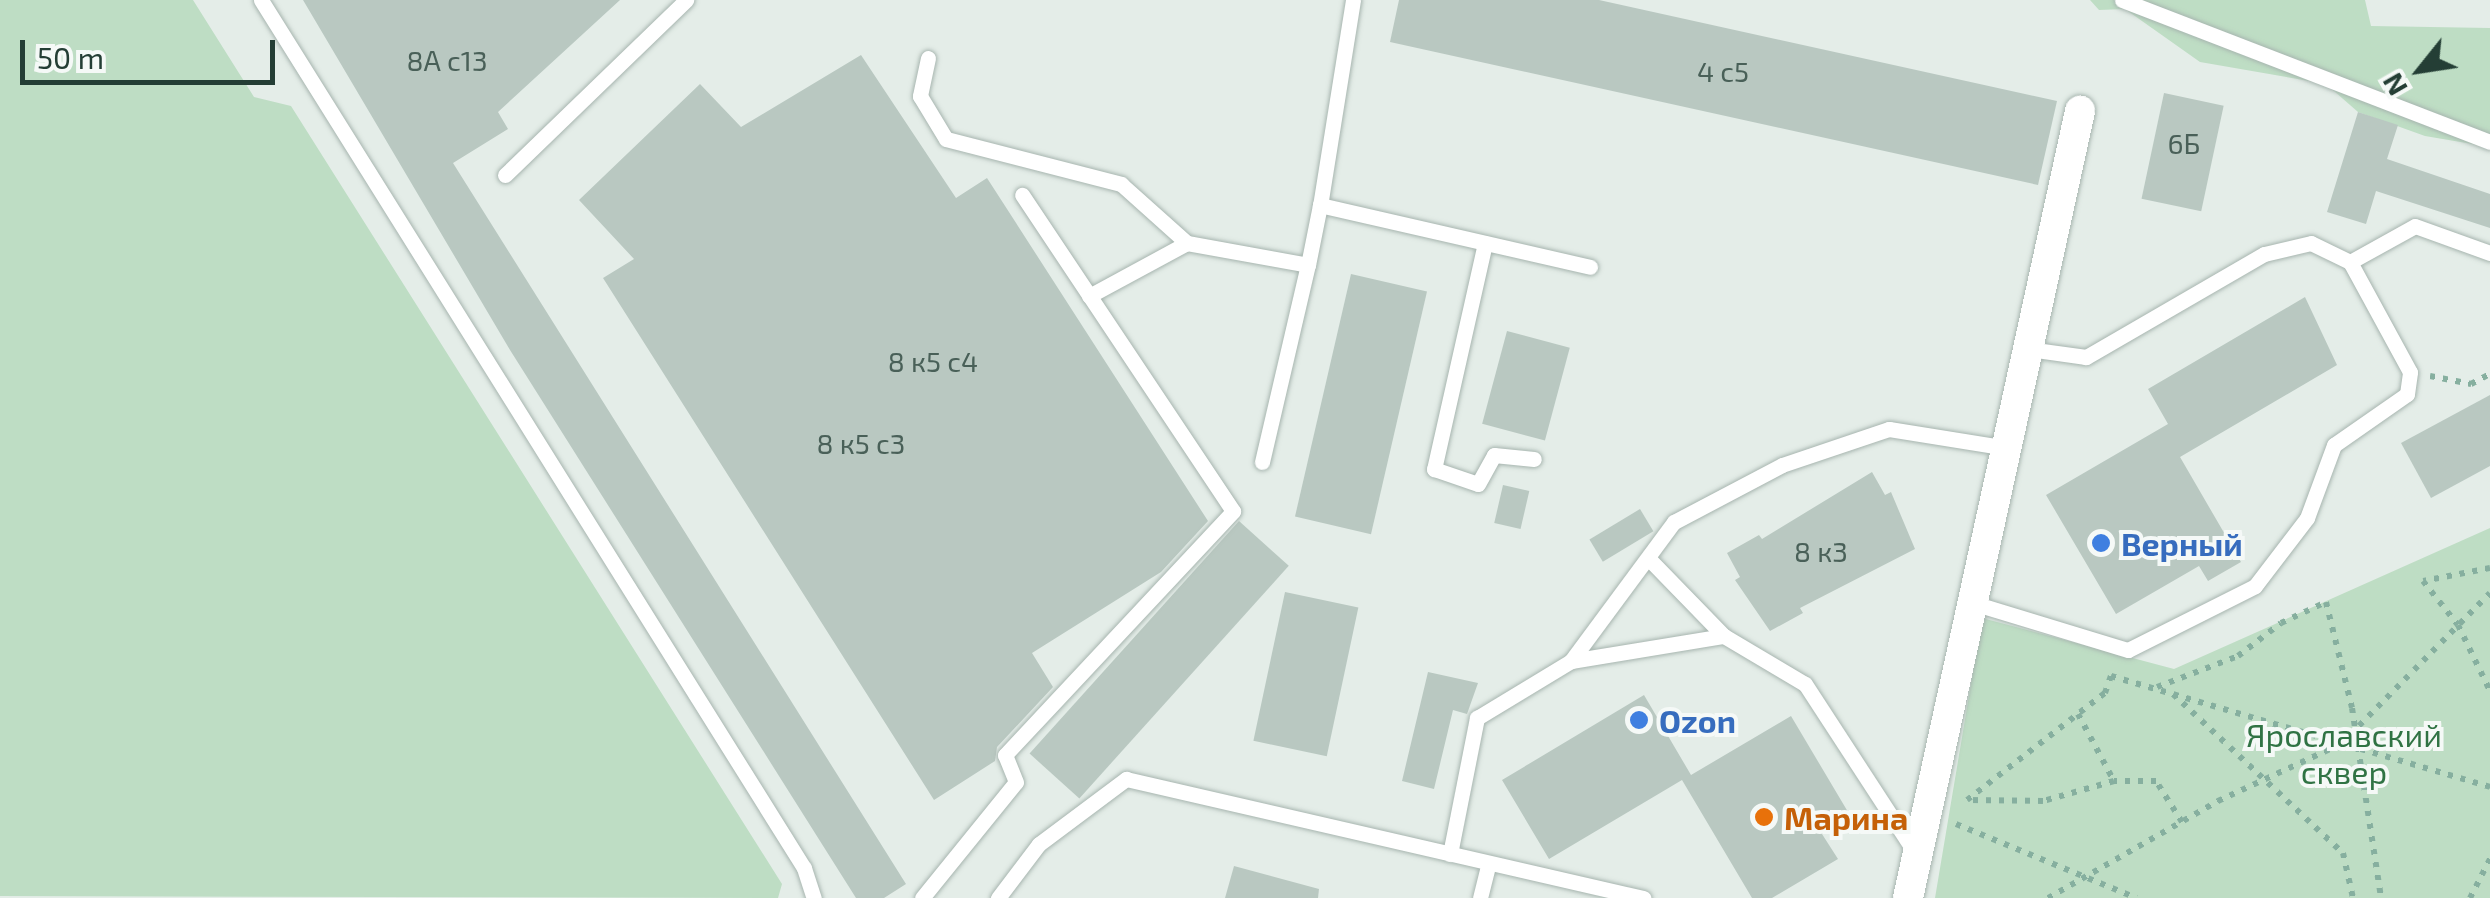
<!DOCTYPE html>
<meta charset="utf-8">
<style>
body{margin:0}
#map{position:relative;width:2490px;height:898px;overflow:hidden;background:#e4ede8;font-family:"Exo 2",sans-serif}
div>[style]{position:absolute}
.green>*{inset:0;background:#beddc4}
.building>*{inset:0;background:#b9c8c1;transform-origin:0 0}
.path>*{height:6px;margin-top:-3px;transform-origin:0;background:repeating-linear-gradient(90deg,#86af9f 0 5px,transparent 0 13px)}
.roads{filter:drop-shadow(0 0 2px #a7b5af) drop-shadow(0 0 2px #a7b5af)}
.service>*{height:15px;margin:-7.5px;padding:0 7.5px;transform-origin:7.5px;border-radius:7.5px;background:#fff}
.minor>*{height:30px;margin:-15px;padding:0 15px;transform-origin:15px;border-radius:15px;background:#fff}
.dots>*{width:28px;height:28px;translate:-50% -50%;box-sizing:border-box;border:5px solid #f5f9f7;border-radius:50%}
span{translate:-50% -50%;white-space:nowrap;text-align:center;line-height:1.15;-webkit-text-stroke:8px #f5f9f7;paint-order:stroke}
.number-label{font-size:28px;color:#496058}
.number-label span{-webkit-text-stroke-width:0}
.shop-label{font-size:32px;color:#366cbe;font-weight:700}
.left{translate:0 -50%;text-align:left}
.park-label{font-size:32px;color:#307344}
.food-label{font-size:32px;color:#c56008;font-weight:700}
.north{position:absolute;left:2370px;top:20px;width:100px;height:100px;-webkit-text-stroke:8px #f5f9f7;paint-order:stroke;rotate:240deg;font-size:28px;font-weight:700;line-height:40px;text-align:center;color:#243e35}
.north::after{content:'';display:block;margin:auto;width:35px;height:45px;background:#243e35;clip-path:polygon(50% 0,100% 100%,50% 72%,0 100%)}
.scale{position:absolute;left:20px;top:40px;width:255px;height:45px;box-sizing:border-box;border:5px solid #243e35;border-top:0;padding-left:12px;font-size:30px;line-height:35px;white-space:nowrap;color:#243e35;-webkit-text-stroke:8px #f5f9f7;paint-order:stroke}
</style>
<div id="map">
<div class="green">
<i style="clip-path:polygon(0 0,193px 0,254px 97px,291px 106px,782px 884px,778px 898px,0 896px)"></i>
<i style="clip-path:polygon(2090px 0,2365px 0,2371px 26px,2490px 28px,2490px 147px,2425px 136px,2358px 112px,2326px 84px,2200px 62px,2125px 9px,2099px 10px)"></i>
<i style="clip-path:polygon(2490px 528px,2490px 898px,1935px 898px,1982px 618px,2174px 669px)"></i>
</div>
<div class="building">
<i style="clip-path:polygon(303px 0,620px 0,498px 112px,508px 129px,453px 163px,906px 884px,884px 898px,856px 898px,510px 350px)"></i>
<i style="clip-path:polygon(1399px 0,1599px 0,2057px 101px,2038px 185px,1390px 42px)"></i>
<i style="clip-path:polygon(861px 55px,956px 198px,987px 178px,1208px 521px,1161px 572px,1032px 653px,1053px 687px,997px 747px,995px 761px,934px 800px,603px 278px,634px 259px,579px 200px,700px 84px,741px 127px)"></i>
<i style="left:2164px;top:93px;width:61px;height:108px;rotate:12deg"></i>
<i style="clip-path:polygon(2358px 112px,2398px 125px,2387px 159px,2490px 194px,2490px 228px,2376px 191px,2366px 224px,2327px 212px)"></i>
<i style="left:1351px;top:274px;width:78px;height:249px;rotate:13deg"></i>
<i style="clip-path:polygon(2305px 297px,2337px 365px,2180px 457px,2241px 562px,2208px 581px,2199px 566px,2116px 614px,2046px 495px,2168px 424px,2148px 389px)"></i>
<i style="left:1507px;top:331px;width:65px;height:96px;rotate:15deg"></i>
<i style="clip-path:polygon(2490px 395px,2490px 466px,2431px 498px,2401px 443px)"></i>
<i style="clip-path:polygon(1872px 472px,1885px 495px,1891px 492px,1915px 549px,1800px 608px,1803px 613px,1770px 631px,1735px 580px,1740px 577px,1727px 553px,1759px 535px,1762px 539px)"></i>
<i style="left:1503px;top:485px;width:27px;height:39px;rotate:13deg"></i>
<i style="left:1640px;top:509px;width:26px;height:59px;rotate:59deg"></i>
<i style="left:1239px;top:521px;width:67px;height:313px;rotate:42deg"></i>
<i style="left:1285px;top:592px;width:75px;height:152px;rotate:12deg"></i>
<i style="clip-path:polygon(1428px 672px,1478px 683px,1467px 714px,1453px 710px,1434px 789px,1402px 781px)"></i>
<i style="clip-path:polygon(1644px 695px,1691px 775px,1791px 716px,1851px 817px,1822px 834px,1838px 859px,1772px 898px,1752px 898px,1682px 780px,1549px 859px,1502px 780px)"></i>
<i style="clip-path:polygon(1234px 866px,1319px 889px,1318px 898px,1225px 898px)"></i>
</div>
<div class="path">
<i style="left:2430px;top:376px;width:42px;rotate:11deg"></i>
<i style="left:2471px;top:384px;width:21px;rotate:-28deg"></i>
<i style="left:2490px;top:568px;width:68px;rotate:169deg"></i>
<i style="left:2423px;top:581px;width:56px;rotate:51.5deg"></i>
<i style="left:2458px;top:625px;width:73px;rotate:64.1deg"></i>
<i style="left:2157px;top:687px;width:87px;rotate:-20.9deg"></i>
<i style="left:2238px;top:656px;width:54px;rotate:-37.5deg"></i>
<i style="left:2281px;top:623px;width:50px;rotate:-25deg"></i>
<i style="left:2326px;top:602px;width:109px;rotate:76.2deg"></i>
<i style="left:2352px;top:708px;width:192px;rotate:81.3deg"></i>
<i style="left:2173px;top:694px;width:233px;rotate:43.1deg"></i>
<i style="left:2343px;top:853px;width:46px;rotate:77.5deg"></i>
<i style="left:2078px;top:714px;width:76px;rotate:61.8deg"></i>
<i style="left:2182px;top:822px;width:49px;rotate:-122.4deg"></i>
<i style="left:2156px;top:781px;width:42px;rotate:180deg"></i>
<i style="left:2114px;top:781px;width:74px;rotate:164.3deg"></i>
<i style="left:2043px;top:801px;width:76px;rotate:-179.2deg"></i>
<i style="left:1967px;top:800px;width:175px;rotate:-37.8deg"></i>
<i style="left:2105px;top:693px;width:18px;rotate:-71deg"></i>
<i style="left:2111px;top:676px;width:395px;rotate:16.3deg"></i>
<i style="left:1956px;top:824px;width:195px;rotate:22.3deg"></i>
<i style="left:2048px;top:898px;width:196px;rotate:-29.7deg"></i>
<i style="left:2218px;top:801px;width:136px;rotate:-24.9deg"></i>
<i style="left:2341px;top:744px;width:212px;rotate:-45.4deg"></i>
<i style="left:2470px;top:898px;width:44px;rotate:-62.9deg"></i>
</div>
<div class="roads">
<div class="service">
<i style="left:261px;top:0;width:1024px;rotate:57.97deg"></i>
<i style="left:804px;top:868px;width:32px;rotate:72deg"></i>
<i style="left:1353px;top:0;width:208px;rotate:99.1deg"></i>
<i style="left:1320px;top:205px;width:277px;rotate:12.9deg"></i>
<i style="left:2122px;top:0;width:394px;rotate:21.1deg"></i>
<i style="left:928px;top:58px;width:39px;rotate:102deg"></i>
<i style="left:920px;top:96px;width:50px;rotate:58.8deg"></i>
<i style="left:946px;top:139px;width:181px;rotate:14.4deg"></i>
<i style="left:1121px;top:184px;width:89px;rotate:41.8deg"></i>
<i style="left:1187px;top:243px;width:123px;rotate:10.3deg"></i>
<i style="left:1308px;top:265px;width:61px;rotate:-78.7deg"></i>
<i style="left:505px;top:175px;width:252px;rotate:-44deg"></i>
<i style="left:1485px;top:243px;width:232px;rotate:102.7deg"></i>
<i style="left:1434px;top:469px;width:46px;rotate:18.8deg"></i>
<i style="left:1478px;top:484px;width:33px;rotate:-61deg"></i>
<i style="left:1494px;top:455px;width:40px;rotate:5.7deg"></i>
<i style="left:2350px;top:262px;width:74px;rotate:-29deg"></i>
<i style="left:2415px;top:226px;width:80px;rotate:19.8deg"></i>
<i style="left:1089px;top:296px;width:111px;rotate:-28.4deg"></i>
<i style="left:1262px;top:462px;width:202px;rotate:-76.9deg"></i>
<i style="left:1650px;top:560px;width:106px;rotate:45.8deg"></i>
<i style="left:1973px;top:603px;width:162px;rotate:16.9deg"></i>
<i style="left:2128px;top:650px;width:142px;rotate:-26.7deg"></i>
<i style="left:2255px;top:586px;width:86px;rotate:-52.6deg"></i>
<i style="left:2307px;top:518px;width:78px;rotate:-69.7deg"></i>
<i style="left:2334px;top:445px;width:89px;rotate:-34.9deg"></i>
<i style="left:2407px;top:394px;width:22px;rotate:-82deg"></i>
<i style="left:2410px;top:372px;width:125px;rotate:-118.6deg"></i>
<i style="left:2350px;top:262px;width:43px;rotate:-154deg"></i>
<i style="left:2311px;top:243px;width:48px;rotate:166.8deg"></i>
<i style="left:2264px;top:254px;width:206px;rotate:149.9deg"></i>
<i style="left:2086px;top:357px;width:59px;rotate:-172.1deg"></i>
<i style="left:1571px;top:661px;width:155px;rotate:-9.3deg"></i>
<i style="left:1724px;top:636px;width:94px;rotate:30.7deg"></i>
<i style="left:1805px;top:684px;width:202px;rotate:56.9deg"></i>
<i style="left:1450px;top:854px;width:139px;rotate:-78.8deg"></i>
<i style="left:1477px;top:718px;width:110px;rotate:-31.2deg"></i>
<i style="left:1571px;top:661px;width:173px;rotate:-53.5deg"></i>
<i style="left:1674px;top:522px;width:122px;rotate:-27.8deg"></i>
<i style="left:1782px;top:465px;width:113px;rotate:-18.6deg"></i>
<i style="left:1889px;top:429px;width:120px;rotate:9.1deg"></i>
<i style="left:922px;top:898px;width:149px;rotate:-51deg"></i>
<i style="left:1016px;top:782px;width:29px;rotate:-112deg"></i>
<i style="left:1005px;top:755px;width:334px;rotate:-46.9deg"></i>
<i style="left:1233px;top:511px;width:380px;rotate:-123.7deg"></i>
<i style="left:998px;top:898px;width:68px;rotate:-52.8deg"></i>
<i style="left:1039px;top:844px;width:109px;rotate:-36.8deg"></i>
<i style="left:1126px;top:779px;width:531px;rotate:12.96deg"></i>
<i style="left:1480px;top:898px;width:36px;rotate:-76deg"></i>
</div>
<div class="minor">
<i style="left:1908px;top:898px;width:806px;rotate:-77.67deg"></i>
</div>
</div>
<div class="dots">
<i style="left:2101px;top:543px;background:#3f7fe0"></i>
<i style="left:1639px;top:720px;background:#3f7fe0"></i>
<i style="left:1764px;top:817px;background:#e8710a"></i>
</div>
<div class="number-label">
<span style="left:447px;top:60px">8А с13</span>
<span style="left:1723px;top:71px">4 с5</span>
<span style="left:2184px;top:143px">6Б</span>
<span style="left:933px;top:361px">8 к5 с4</span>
<span style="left:861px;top:443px">8 к5 с3</span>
<span style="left:1821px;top:551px">8 к3</span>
</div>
<div class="shop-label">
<span class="left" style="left:2121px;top:543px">Верный</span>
<span class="left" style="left:1659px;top:720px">Ozon</span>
</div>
<div class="park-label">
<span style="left:2344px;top:753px">Ярославский<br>сквер</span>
</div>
<div class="food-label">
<span class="left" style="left:1784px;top:817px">Марина</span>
</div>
<div class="north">N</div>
<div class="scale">50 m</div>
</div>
